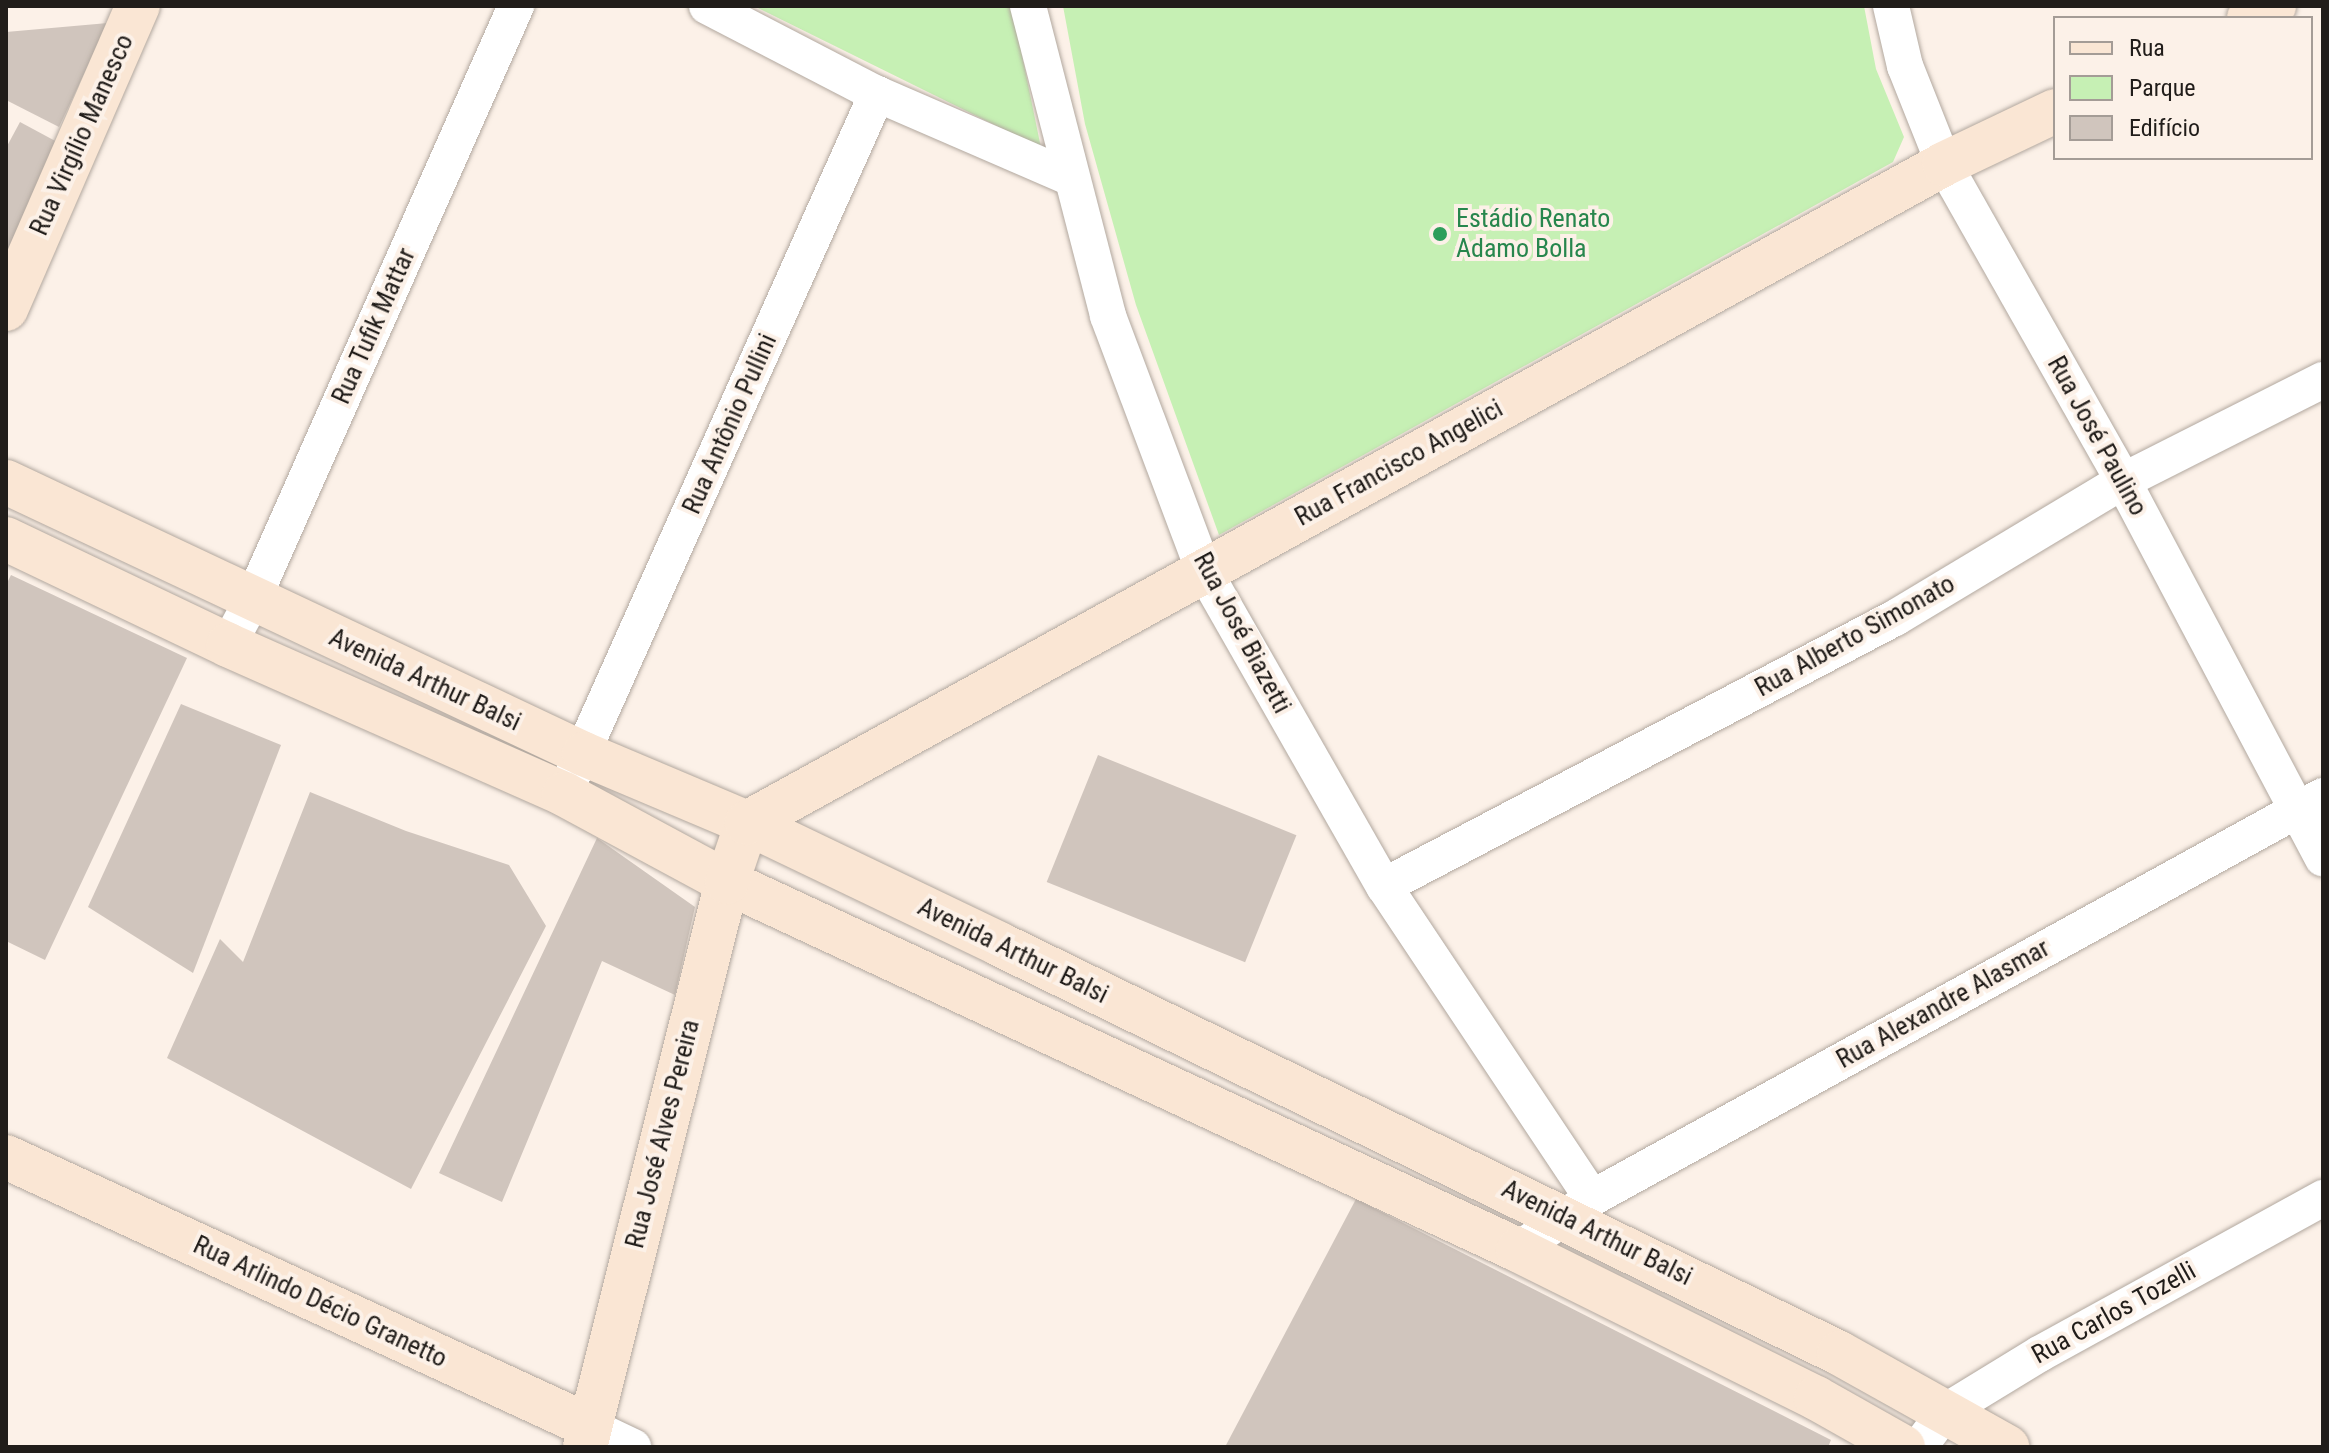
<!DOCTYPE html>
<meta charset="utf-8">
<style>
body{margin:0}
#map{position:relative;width:2329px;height:1453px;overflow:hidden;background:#fcf1e8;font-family:"Roboto Condensed",sans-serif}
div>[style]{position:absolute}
.green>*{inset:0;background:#c6f0b4}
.building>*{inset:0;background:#d0c5bd;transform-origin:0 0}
.roads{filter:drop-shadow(0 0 2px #b2a89f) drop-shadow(0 0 2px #b2a89f)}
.street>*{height:36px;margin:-18px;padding:0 18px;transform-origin:18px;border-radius:18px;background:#fff}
.secondary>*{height:44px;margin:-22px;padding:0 22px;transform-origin:22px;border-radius:22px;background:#fae6d4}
.dots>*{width:22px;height:22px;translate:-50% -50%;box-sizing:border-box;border:4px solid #fcf1e8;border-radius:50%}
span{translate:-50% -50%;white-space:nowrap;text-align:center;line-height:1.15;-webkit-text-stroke:8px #fcf1e8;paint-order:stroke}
.street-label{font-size:26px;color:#211d1a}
.leisure-label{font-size:26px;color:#27864d}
.left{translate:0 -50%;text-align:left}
.frame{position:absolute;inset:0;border:8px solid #211d1a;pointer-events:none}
.legend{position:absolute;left:2053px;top:16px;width:260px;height:144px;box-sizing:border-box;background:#fcf1e8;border:2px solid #a49c96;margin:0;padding:10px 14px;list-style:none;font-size:24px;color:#211d1a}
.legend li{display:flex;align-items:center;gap:16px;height:40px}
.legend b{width:40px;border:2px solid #a49c96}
</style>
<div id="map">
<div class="green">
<i style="clip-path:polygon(754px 6px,1012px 6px,1041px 148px)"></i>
<i style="clip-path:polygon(1063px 6px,1864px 6px,1876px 69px,1904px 137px,1893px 162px,1219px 535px,1136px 305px,1085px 124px)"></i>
</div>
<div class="building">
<i style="clip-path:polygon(108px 23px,59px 127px,6px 100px,6px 32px)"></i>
<i style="clip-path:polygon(20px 122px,59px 143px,6px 259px,6px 148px)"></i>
<i style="clip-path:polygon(11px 575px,187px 658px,45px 960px,6px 941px,6px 585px)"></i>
<i style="clip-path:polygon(181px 704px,281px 745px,193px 973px,88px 907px)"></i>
<i style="left:1098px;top:755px;width:214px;height:137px;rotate:22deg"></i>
<i style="clip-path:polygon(310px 792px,406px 831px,509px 865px,546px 926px,411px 1189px,167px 1058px,220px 939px,243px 962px)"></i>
<i style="clip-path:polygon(597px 838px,695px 907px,675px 995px,602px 961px,502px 1202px,439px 1173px)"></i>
<i style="clip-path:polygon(1356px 1199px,1831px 1440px,1828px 1447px,1225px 1447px)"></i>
</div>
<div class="roads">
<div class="street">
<i style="left:707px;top:6px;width:191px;rotate:27.4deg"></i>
<i style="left:877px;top:94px;width:211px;rotate:23.4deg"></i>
<i style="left:1028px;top:6px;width:320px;rotate:75.5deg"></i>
<i style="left:1108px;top:316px;width:272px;rotate:69.4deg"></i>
<i style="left:1204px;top:571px;width:363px;rotate:60.3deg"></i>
<i style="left:1384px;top:886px;width:375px;rotate:56.3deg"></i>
<i style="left:1891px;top:6px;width:62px;rotate:76.9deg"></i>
<i style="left:1905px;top:66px;width:105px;rotate:68.3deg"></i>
<i style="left:1944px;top:164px;width:364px;rotate:60.5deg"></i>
<i style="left:2123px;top:481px;width:427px;rotate:62.1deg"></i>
<i style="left:228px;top:645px;width:52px;rotate:-61.5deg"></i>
<i style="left:253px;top:599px;width:649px;rotate:-66.08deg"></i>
<i style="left:564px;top:794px;width:767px;rotate:-65.91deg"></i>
<i style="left:1384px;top:886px;width:577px;rotate:-27.68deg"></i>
<i style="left:1895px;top:618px;width:266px;rotate:-31deg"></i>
<i style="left:2123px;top:481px;width:224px;rotate:-26.8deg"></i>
<i style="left:1518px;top:1250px;width:90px;rotate:-35.1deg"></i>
<i style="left:1592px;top:1198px;width:834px;rotate:-28.81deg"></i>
<i style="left:589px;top:1426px;width:49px;rotate:25.5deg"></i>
<i style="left:1919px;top:1447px;width:45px;rotate:-53.1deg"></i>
<i style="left:1946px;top:1411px;width:111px;rotate:-31.4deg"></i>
<i style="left:2041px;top:1353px;width:322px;rotate:-28.8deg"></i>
</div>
<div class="secondary">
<i style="left:2249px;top:18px;width:28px;rotate:-26deg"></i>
<i style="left:6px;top:309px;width:331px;rotate:-66.5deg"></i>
<i style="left:6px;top:482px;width:639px;rotate:25.2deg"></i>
<i style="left:584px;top:754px;width:177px;rotate:22.9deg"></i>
<i style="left:747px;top:823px;width:280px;rotate:25.6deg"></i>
<i style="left:999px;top:944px;width:934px;rotate:25.96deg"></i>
<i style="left:1839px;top:1353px;width:193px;rotate:29.2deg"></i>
<i style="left:6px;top:539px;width:246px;rotate:25.5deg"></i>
<i style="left:228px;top:645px;width:368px;rotate:23.9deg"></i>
<i style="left:564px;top:794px;width:185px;rotate:28.4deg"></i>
<i style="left:727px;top:882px;width:872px;rotate:24.95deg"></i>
<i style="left:1518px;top:1250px;width:333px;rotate:26.4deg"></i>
<i style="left:1816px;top:1398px;width:100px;rotate:29.4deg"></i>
<i style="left:6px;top:1157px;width:642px;rotate:24.77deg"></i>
<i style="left:585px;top:1447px;width:583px;rotate:-75.89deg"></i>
<i style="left:727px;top:882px;width:62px;rotate:-71.3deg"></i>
<i style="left:747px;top:823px;width:1366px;rotate:-28.83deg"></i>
<i style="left:1944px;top:164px;width:123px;rotate:-25.5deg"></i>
</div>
</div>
<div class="dots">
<i style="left:1440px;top:234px;background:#2e9e5b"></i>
</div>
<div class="street-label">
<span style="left:82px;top:135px;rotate:-66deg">Rua Virgílio Manesco</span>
<span style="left:374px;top:326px;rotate:-66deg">Rua Tufik Mattar</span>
<span style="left:730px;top:424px;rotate:-66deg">Rua Antônio Pullini</span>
<span style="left:2097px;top:436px;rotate:61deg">Rua José Paulino</span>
<span style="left:1399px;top:463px;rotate:-29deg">Rua Francisco Angelici</span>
<span style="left:1242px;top:633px;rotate:62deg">Rua José Biazetti</span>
<span style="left:1855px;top:636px;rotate:-29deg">Rua Alberto Simonato</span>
<span style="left:425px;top:680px;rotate:25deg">Avenida Arthur Balsi</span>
<span style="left:1013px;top:951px;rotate:26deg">Avenida Arthur Balsi</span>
<span style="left:1943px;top:1004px;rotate:-29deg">Rua Alexandre Alasmar</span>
<span style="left:663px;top:1134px;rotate:-76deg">Rua José Alves Pereira</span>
<span style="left:1597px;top:1233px;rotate:26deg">Avenida Arthur Balsi</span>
<span style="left:320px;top:1302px;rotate:25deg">Rua Arlindo Décio Granetto</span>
<span style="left:2114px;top:1313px;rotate:-29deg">Rua Carlos Tozelli</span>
</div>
<div class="leisure-label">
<span class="left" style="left:1456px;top:234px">Estádio Renato<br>Adamo Bolla</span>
</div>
<div class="frame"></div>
<ul class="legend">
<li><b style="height:10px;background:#fae6d4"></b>Rua</li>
<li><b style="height:22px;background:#c6f0b4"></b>Parque</li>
<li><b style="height:22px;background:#d0c5bd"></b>Edifício</li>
</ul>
</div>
